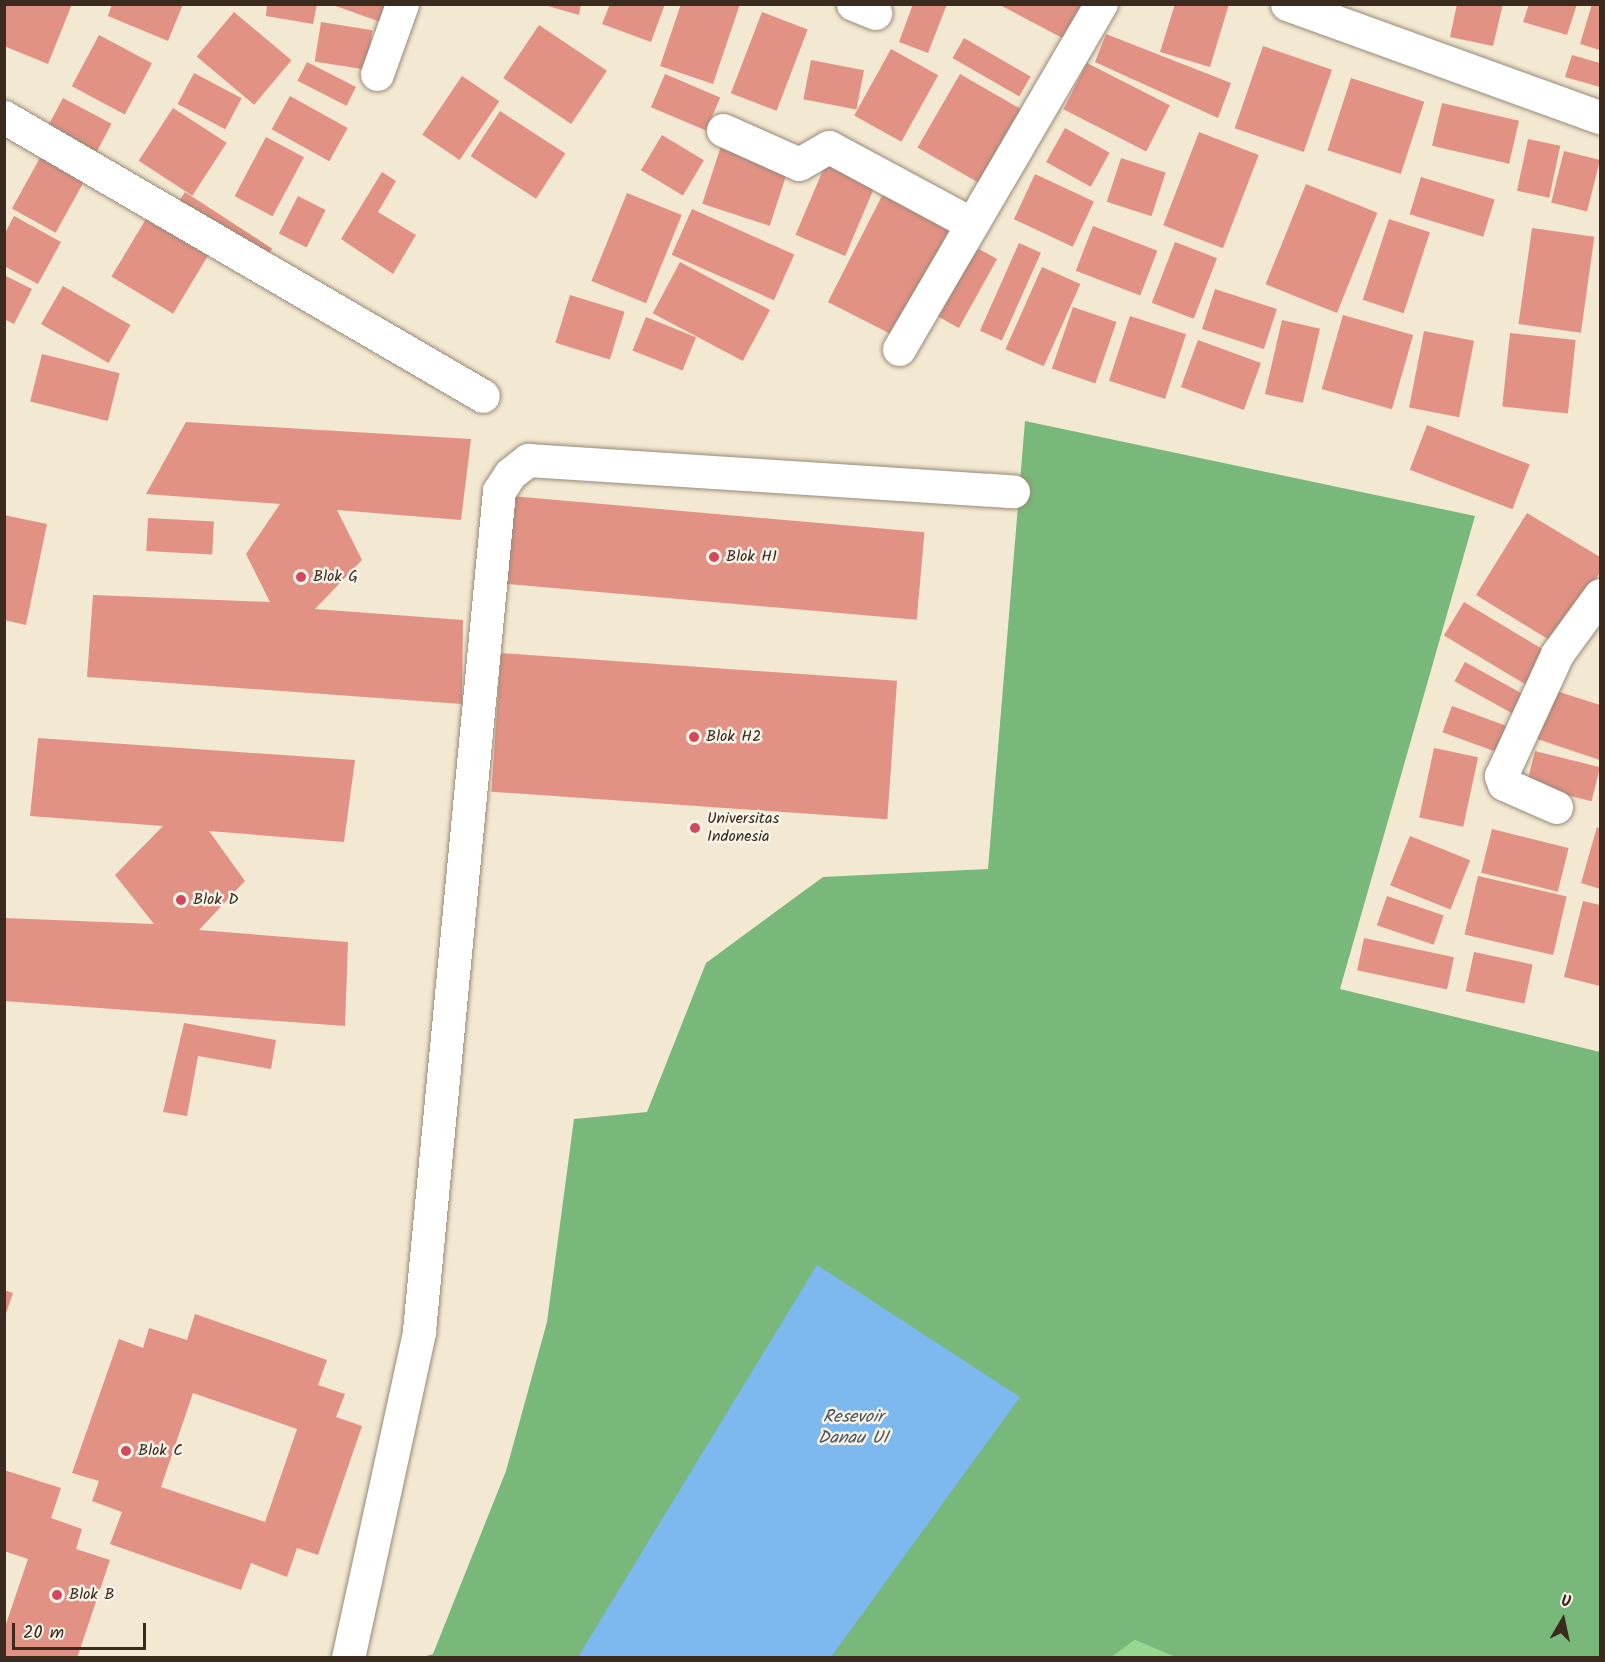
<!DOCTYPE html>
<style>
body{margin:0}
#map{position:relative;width:1605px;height:1662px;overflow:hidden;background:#f3e8d1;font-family:Kalam,sans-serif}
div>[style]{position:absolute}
.green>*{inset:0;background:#96d88f}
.forest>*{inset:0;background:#78b87a}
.water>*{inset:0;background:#7db8ef}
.building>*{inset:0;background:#e29284;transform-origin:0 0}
.roads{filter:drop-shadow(0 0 2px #978978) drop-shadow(0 0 2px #978978)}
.minor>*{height:33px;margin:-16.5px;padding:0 16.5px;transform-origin:16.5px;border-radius:16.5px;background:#fff}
.dots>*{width:16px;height:16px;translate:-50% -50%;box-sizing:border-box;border:3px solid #f7f3e8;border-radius:50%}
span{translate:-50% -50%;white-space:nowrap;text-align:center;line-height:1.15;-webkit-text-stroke:5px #f7f3e8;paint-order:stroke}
.poi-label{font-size:16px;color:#3b2a1e}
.left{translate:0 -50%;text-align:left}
.water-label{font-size:18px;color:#4f555d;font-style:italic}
.frame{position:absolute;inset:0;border:6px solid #3b2a1e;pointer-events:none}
.north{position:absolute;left:1533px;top:1590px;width:60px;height:60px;-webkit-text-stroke:4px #f7f3e8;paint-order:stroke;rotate:9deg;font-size:16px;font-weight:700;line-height:24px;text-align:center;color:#3b2a1e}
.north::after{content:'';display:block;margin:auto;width:21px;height:27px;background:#3b2a1e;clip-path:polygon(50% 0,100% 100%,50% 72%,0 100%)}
.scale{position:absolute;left:12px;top:1623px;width:134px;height:27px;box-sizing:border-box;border:3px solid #3b2a1e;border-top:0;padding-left:8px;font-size:18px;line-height:21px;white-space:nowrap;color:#3b2a1e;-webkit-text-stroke:4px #f7f3e8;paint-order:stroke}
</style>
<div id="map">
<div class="green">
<i style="clip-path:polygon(1135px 1640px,1178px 1657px,1110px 1658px)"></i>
</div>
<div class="forest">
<i style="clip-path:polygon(1025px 421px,1475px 516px,1340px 989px,1600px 1052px,1600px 1657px,1178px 1658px,1135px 1640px,1110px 1658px,420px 1658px,433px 1654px,506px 1471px,547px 1322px,574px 1119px,647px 1112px,706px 963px,823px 877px,988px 869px)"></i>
</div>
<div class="water">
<i style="clip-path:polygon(817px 1265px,1020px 1397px,831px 1657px,578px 1657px)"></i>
</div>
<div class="building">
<i style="clip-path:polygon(4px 4px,72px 4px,48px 64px,4px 46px)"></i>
<i style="clip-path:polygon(112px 4px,183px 4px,168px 41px,108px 16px)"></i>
<i style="clip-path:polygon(267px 4px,317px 4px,313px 24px,266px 16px)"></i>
<i style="clip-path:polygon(330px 4px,394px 4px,389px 25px)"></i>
<i style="clip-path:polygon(541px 4px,581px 4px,579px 15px)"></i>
<i style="clip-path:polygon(610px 4px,665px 4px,651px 42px,602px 24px)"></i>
<i style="clip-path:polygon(681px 4px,740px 4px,713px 84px,660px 66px)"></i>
<i style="clip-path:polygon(913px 4px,947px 4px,928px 53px,899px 42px)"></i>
<i style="clip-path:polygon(998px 4px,1087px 4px,1068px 41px)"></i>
<i style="clip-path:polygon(1175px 4px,1229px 4px,1210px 67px,1160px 52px)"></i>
<i style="clip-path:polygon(1457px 4px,1503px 4px,1493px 46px,1450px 37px)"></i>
<i style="clip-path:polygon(1529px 4px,1577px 4px,1567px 35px,1523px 22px)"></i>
<i style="clip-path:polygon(1592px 4px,1600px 4px,1600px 50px,1580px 44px)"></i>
<i style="left:234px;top:12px;width:75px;height:58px;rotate:40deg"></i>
<i style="left:762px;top:12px;width:49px;height:87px;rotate:21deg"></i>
<i style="left:321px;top:22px;width:52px;height:40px;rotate:9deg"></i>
<i style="left:539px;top:25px;width:82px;height:64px;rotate:34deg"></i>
<i style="clip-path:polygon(1106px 34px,1231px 83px,1218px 118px,1095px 62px)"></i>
<i style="left:99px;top:35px;width:60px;height:58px;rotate:28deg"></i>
<i style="left:964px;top:38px;width:77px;height:23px;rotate:30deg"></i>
<i style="left:1263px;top:46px;width:73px;height:87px;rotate:19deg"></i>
<i style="left:891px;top:49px;width:54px;height:76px;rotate:29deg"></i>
<i style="clip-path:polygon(1572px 55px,1600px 63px,1600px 87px,1565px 77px)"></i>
<i style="left:811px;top:60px;width:54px;height:40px;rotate:11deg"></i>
<i style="left:307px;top:62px;width:55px;height:21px;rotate:27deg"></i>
<i style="left:1087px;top:63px;width:93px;height:52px;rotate:27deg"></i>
<i style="left:194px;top:73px;width:54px;height:35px;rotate:28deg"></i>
<i style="left:665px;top:74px;width:60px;height:36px;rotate:23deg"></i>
<i style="left:960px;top:74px;width:81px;height:85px;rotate:30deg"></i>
<i style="left:462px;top:76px;width:45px;height:71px;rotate:34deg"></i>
<i style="left:1351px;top:78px;width:77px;height:76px;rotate:18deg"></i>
<i style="left:290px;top:96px;width:66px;height:38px;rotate:29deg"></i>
<i style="left:63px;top:98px;width:55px;height:44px;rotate:28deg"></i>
<i style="left:1442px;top:103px;width:79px;height:44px;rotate:13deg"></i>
<i style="left:173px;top:108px;width:64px;height:63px;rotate:33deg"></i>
<i style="left:500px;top:111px;width:78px;height:54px;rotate:33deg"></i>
<i style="left:1065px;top:128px;width:51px;height:39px;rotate:29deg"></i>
<i style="left:1199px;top:132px;width:64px;height:100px;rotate:21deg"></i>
<i style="left:662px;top:135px;width:49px;height:41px;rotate:31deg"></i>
<i style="left:266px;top:137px;width:43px;height:67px;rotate:28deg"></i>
<i style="left:1528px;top:139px;width:33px;height:53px;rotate:12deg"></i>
<i style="left:722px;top:143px;width:71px;height:64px;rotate:18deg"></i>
<i style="left:1564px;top:151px;width:37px;height:53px;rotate:14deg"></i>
<i style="left:41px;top:156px;width:50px;height:60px;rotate:29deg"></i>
<i style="left:1121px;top:158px;width:47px;height:46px;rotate:18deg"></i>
<i style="left:826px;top:163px;width:54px;height:78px;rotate:23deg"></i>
<i style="clip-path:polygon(382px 172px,396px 181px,378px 212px,416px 235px,393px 274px,341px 239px)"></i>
<i style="left:1035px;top:174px;width:65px;height:50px;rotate:25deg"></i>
<i style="left:1421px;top:177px;width:77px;height:39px;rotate:17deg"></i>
<i style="left:1306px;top:184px;width:77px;height:108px;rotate:22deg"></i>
<i style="left:886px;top:188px;width:75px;height:128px;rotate:27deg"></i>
<i style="left:185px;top:192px;width:104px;height:23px;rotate:33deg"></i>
<i style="left:627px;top:193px;width:59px;height:95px;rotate:22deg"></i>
<i style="left:298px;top:196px;width:31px;height:42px;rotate:27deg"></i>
<i style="left:692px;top:209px;width:112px;height:50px;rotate:24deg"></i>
<i style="left:149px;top:214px;width:72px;height:73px;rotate:31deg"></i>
<i style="clip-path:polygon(14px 216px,61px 242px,38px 284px,4px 266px,4px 235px)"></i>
<i style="left:1389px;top:219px;width:43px;height:85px;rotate:18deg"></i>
<i style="left:1093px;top:226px;width:69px;height:48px;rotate:21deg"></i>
<i style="left:1532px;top:228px;width:63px;height:97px;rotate:8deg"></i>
<i style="left:1175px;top:242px;width:45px;height:65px;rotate:21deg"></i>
<i style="left:1019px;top:243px;width:24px;height:96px;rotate:24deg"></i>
<i style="left:970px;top:244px;width:31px;height:79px;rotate:29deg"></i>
<i style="left:680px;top:262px;width:102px;height:58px;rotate:28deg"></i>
<i style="left:1042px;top:267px;width:42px;height:90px;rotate:24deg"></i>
<i style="clip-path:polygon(4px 275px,32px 289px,14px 324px,4px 319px)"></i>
<i style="left:63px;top:286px;width:78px;height:44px;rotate:30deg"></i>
<i style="left:1215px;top:289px;width:65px;height:42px;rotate:18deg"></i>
<i style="left:570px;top:295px;width:57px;height:50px;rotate:17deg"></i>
<i style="left:1073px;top:307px;width:46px;height:65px;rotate:19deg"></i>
<i style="left:1343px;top:315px;width:73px;height:77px;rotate:16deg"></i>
<i style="left:1130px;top:316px;width:59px;height:68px;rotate:18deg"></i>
<i style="left:646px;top:317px;width:54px;height:36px;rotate:22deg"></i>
<i style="left:1282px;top:320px;width:39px;height:76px;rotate:13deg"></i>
<i style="left:1424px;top:331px;width:51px;height:78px;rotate:11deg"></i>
<i style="left:1510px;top:333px;width:66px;height:74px;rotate:6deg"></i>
<i style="left:1198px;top:340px;width:67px;height:50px;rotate:20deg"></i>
<i style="left:42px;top:354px;width:80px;height:49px;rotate:14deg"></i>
<i style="clip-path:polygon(186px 422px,471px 439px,461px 520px,337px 510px,362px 560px,315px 609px,463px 620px,462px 704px,87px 677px,93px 595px,270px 602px,246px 554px,280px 504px,146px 494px)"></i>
<i style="left:1427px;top:425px;width:110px;height:48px;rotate:21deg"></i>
<i style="left:511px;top:496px;width:415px;height:88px;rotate:5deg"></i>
<i style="clip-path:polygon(1527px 513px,1600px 557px,1600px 572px,1556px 644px,1476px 595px)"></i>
<i style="clip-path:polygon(4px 515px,47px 524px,26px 625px,4px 620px)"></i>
<i style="left:148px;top:518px;width:66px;height:33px;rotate:3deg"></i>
<i style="left:1464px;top:602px;width:100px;height:39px;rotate:31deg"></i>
<i style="left:501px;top:653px;width:397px;height:139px;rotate:4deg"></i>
<i style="left:1465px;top:662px;width:71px;height:22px;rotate:29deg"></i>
<i style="clip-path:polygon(1547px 688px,1600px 705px,1600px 760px,1531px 737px)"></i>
<i style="left:1452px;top:706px;width:59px;height:28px;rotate:20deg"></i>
<i style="clip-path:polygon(38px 738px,355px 760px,344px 842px,209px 831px,245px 881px,199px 930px,348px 942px,345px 1026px,4px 1001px,4px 918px,154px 924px,115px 875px,163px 826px,30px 816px)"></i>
<i style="left:1434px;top:748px;width:45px;height:71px;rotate:12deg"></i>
<i style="left:1535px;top:751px;width:67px;height:35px;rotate:14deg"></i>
<i style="clip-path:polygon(1597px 827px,1600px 829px,1600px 889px,1581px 883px)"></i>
<i style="left:1492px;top:829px;width:79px;height:45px;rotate:14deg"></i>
<i style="left:1410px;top:836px;width:65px;height:53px;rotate:22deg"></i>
<i style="left:1478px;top:876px;width:91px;height:60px;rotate:13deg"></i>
<i style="left:1387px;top:896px;width:60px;height:31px;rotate:19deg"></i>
<i style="clip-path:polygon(1583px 901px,1600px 905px,1600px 986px,1564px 977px)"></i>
<i style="left:1364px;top:938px;width:92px;height:33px;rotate:12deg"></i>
<i style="left:1474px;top:952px;width:60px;height:40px;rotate:12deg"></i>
<i style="clip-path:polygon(184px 1023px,276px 1040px,271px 1069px,198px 1056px,187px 1116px,163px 1112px)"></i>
<i style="clip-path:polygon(4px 1290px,13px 1293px,5px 1316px,4px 1316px)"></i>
<i style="clip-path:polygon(evenodd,195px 1314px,327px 1360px,318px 1385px,345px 1394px,336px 1417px,362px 1426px,318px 1555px,297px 1548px,287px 1577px,251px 1563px,241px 1590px,110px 1544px,122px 1512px,92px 1501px,99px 1481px,72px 1473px,119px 1339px,143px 1348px,149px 1328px,187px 1340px,195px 1314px,193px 1393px,297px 1429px,265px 1522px,161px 1487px,193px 1393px)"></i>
<i style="clip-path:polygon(4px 1470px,61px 1488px,51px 1518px,82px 1529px,76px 1549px,110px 1560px,77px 1658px,4px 1658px,4px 1630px,28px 1559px,4px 1551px)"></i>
</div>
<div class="roads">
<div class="minor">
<i style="left:853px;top:4px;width:24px;rotate:22deg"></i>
<i style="left:1287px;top:4px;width:333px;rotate:19.9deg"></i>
<i style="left:377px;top:74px;width:74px;rotate:-70.3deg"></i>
<i style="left:4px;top:117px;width:554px;rotate:30.22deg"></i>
<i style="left:723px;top:130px;width:83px;rotate:24.1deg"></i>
<i style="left:799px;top:164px;width:34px;rotate:-30deg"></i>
<i style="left:829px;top:147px;width:162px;rotate:28.3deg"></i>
<i style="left:899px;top:349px;width:400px;rotate:-59.7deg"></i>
<i style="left:1556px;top:807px;width:57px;rotate:-156.1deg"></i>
<i style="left:1504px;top:784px;width:9px;rotate:-111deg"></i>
<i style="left:1501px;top:776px;width:134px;rotate:-65.3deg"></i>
<i style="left:1557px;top:654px;width:73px;rotate:-53.9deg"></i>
<i style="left:348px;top:1658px;width:335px;rotate:-77.7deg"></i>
<i style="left:419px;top:1331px;width:844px;rotate:-84.56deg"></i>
<i style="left:499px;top:491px;width:20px;rotate:-57deg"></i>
<i style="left:510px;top:474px;width:23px;rotate:-38deg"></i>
<i style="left:528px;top:460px;width:486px;rotate:3.7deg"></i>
</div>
</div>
<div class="dots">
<i style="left:714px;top:557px;background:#d1495b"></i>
<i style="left:301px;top:577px;background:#d1495b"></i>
<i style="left:694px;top:737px;background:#d1495b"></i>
<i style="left:695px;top:828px;background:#d1495b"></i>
<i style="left:181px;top:900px;background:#d1495b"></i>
<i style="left:126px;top:1451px;background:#d1495b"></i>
<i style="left:57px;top:1595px;background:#d1495b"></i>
</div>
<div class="poi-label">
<span class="left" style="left:726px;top:557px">Blok H1</span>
<span class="left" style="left:313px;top:577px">Blok G</span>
<span class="left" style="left:706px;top:737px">Blok H2</span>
<span class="left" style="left:707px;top:828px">Universitas<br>Indonesia</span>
<span class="left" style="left:193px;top:900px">Blok D</span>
<span class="left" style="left:138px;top:1451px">Blok C</span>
<span class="left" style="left:69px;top:1595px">Blok B</span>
</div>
<div class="water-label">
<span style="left:853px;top:1429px">Resevoir<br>Danau UI</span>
</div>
<div class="frame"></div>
<div class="north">U</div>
<div class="scale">20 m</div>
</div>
